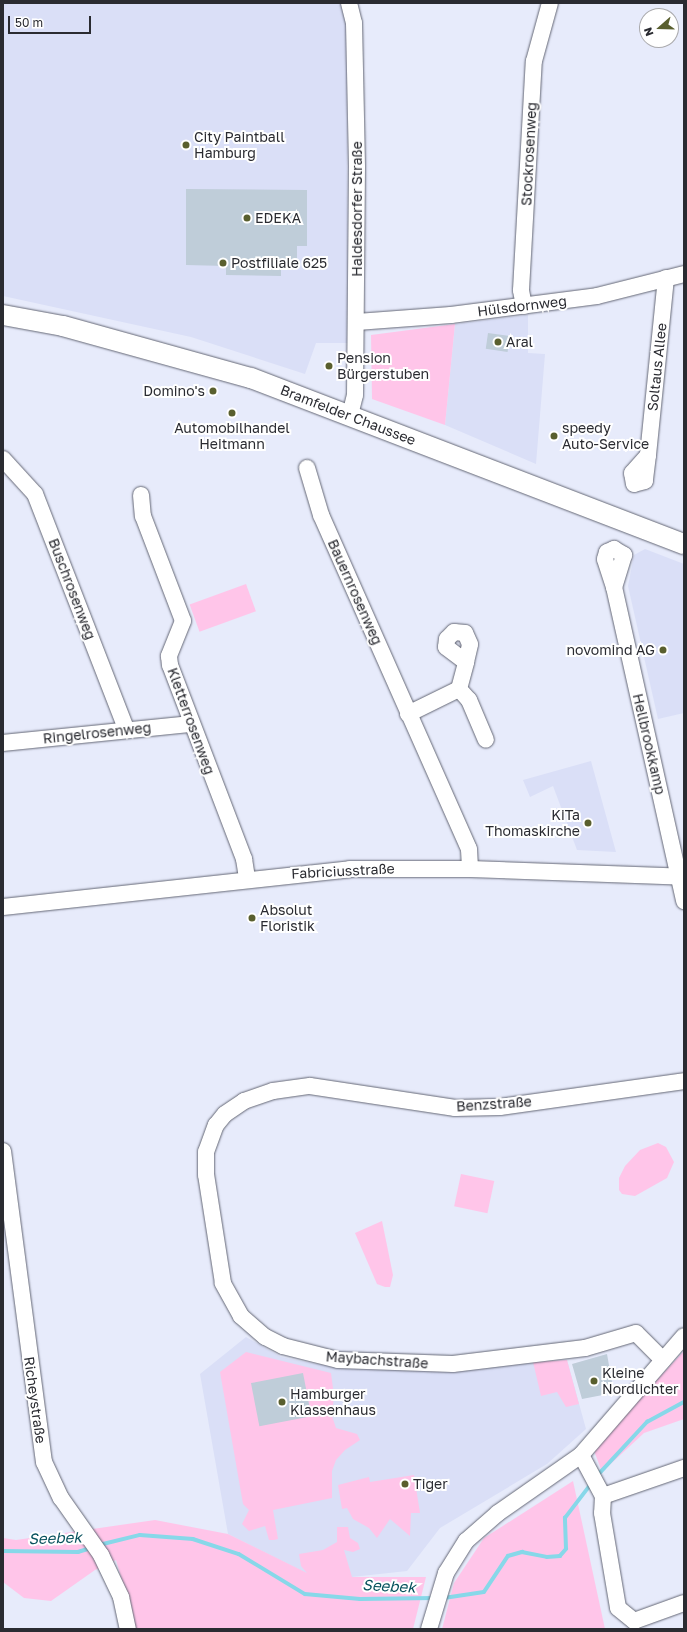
<!DOCTYPE html>
<meta charset="utf-8">
<style>
body{margin:0}
#map{position:relative;width:687px;height:1632px;overflow:hidden;background:#e7ebfb;font-family:"Golos Text",sans-serif}
div>[style]{position:absolute}
.built>*{inset:0;background:#dadff7}
.green>*{inset:0;background:#ffc5e9;transform-origin:0 0}
.stream>*{height:3.5px;margin:-1.75px;padding:0 1.75px;transform-origin:1.75px;border-radius:1.75px;background:#87d8e9}
.building>*{inset:0;background:#bfcdd9;transform-origin:0 0}
.roads{filter:drop-shadow(0 0 1px #646775) drop-shadow(0 0 1px #646775)}
.minor>*{height:16px;margin:-8px;padding:0 8px;transform-origin:8px;border-radius:8px;background:#fff}
.major>*{height:20px;margin:-10px;padding:0 10px;transform-origin:10px;border-radius:10px;background:#fff}
.dots>*{width:11px;height:11px;translate:-50% -50%;box-sizing:border-box;border:2px solid #fff;border-radius:50%}
span{translate:-50% -50%;white-space:nowrap;text-align:center;line-height:1.15;-webkit-text-stroke:4px #fff;paint-order:stroke}
.poi-label{font-size:14px;color:#2a2b31}
.left{translate:0 -50%;text-align:left}
.right{translate:-100% -50%;text-align:right}
.street-label{font-size:14px;color:#2a2b31}
.water-label{font-size:15px;color:#08525e;font-style:italic}
.frame{position:absolute;inset:0;border:4px solid #2a2b31;pointer-events:none}
.north{position:absolute;left:639px;top:8px;width:40px;height:40px;box-sizing:border-box;background:#fff;border:1px solid #aaaaad;border-radius:50%;rotate:250deg;font-size:11px;font-weight:700;line-height:16px;text-align:center;color:#2a2b31}
.north::after{content:'';display:block;margin:auto;width:14px;height:18px;background:#595f2e;clip-path:polygon(50% 0,100% 100%,50% 72%,0 100%)}
.scale{position:absolute;left:8px;top:16px;width:83px;height:18px;box-sizing:border-box;border:2px solid #2a2b31;border-top:0;padding-left:5px;font-size:12px;line-height:14px;white-space:nowrap;color:#2a2b31;-webkit-text-stroke:3px #fff;paint-order:stroke}
</style>
<div id="map">
<div class="built">
<i style="clip-path:polygon(3px 3px,347px 3px,348px 343px,316px 343px,305px 374px,191px 337px,3px 296px)"></i>
<i style="clip-path:polygon(528px 315px,528px 353px,545px 354px,536px 464px,445px 425px,455px 324px)"></i>
<i style="clip-path:polygon(645px 549px,684px 564px,684px 713px,658px 719px,628px 586px,634px 555px)"></i>
<i style="clip-path:polygon(591px 761px,616px 852px,577px 850px,553px 786px,530px 797px,523px 780px)"></i>
<i style="clip-path:polygon(246px 1337px,281px 1357px,317px 1364px,436px 1370px,567px 1360px,586px 1429px,547px 1464px,440px 1528px,407px 1571px,352px 1577px,308px 1574px,228px 1534px,200px 1374px)"></i>
</div>
<div class="green">
<i style="clip-path:polygon(455px 324px,445px 425px,372px 399px,371px 335px)"></i>
<i style="left:246px;top:584px;width:29px;height:60px;rotate:70deg"></i>
<i style="clip-path:polygon(658px 1143px,666px 1147px,674px 1162px,667px 1178px,635px 1196px,622px 1194px,619px 1190px,619px 1178px,625px 1166px,640px 1150px)"></i>
<i style="left:461px;top:1174px;width:34px;height:33px;rotate:12deg"></i>
<i style="clip-path:polygon(382px 1221px,393px 1275px,390px 1287px,385px 1287px,377px 1284px,355px 1233px)"></i>
<i style="clip-path:polygon(684px 1351px,684px 1419px,644px 1433px,602px 1472px,593px 1448px)"></i>
<i style="clip-path:polygon(246px 1352px,331px 1373px,334px 1396px,332px 1416px,336px 1428px,357px 1434px,360px 1440px,345px 1450px,336px 1460px,332px 1471px,332px 1498px,273px 1510px,278px 1539px,274px 1540px,269px 1540px,265px 1526px,249px 1531px,242px 1524px,249px 1510px,243px 1504px,220px 1372px)"></i>
<i style="clip-path:polygon(567px 1360px,579px 1404px,566px 1407px,557px 1392px,541px 1396px,533px 1362px)"></i>
<i style="clip-path:polygon(414px 1475px,420px 1513px,411px 1513px,410px 1536px,390px 1519px,377px 1538px,369px 1528px,353px 1519px,347px 1508px,342px 1509px,338px 1485px,369px 1477px,370px 1482px)"></i>
<i style="clip-path:polygon(573px 1481px,605px 1629px,442px 1629px,454px 1583px,484px 1538px)"></i>
<i style="clip-path:polygon(155px 1520px,228px 1534px,307px 1573px,301px 1566px,299px 1554px,323px 1550px,337px 1542px,337px 1527px,348px 1527px,350px 1538px,358px 1543px,360px 1549px,353px 1552px,344px 1550px,352px 1577px,426px 1577px,413px 1629px,136px 1629px,116px 1560px,95px 1570px,51px 1601px,24px 1598px,3px 1582px,3px 1538px,16px 1540px)"></i>
</div>
<div class="stream">
<i style="left:597px;top:1476px;width:74px;rotate:-47.2deg"></i>
<i style="left:647px;top:1422px;width:42px;rotate:-28.4deg"></i>
<i style="left:99px;top:1545px;width:42px;rotate:-13.7deg"></i>
<i style="left:140px;top:1535px;width:53px;rotate:4.3deg"></i>
<i style="left:193px;top:1539px;width:48px;rotate:18.1deg"></i>
<i style="left:239px;top:1554px;width:77px;rotate:31.2deg"></i>
<i style="left:305px;top:1594px;width:55px;rotate:5.2deg"></i>
<i style="left:360px;top:1599px;width:74px;rotate:-0.8deg"></i>
<i style="left:3px;top:1551px;width:75px;rotate:0.8deg"></i>
<i style="left:78px;top:1552px;width:14px;rotate:-17deg"></i>
<i style="left:444px;top:1598px;width:40px;rotate:-8.5deg"></i>
<i style="left:484px;top:1592px;width:43px;rotate:-56.3deg"></i>
<i style="left:508px;top:1556px;width:15px;rotate:-16deg"></i>
<i style="left:522px;top:1552px;width:25px;rotate:11deg"></i>
<i style="left:547px;top:1557px;width:13px;rotate:-4deg"></i>
<i style="left:560px;top:1556px;width:9px;rotate:-49deg"></i>
<i style="left:566px;top:1549px;width:31px;rotate:-92deg"></i>
<i style="left:565px;top:1518px;width:43px;rotate:-52.6deg"></i>
</div>
<div class="building">
<i style="clip-path:polygon(186px 189px,307px 190px,307px 246px,297px 246px,297px 266px,281px 266px,281px 276px,226px 275px,226px 266px,186px 265px)"></i>
<i style="left:488px;top:333px;width:22px;height:16px;rotate:8deg"></i>
<i style="clip-path:polygon(607px 1354px,613px 1388px,607px 1390px,608px 1394px,582px 1399px,572px 1364px)"></i>
<i style="left:303px;top:1373px;width:44px;height:53px;rotate:79deg"></i>
</div>
<div class="roads">
<div class="minor">
<i style="left:349px;top:3px;width:21px;rotate:76deg"></i>
<i style="left:354px;top:23px;width:144px;rotate:88.8deg"></i>
<i style="left:357px;top:167px;width:228px;rotate:90.5deg"></i>
<i style="left:355px;top:395px;width:21px;rotate:104deg"></i>
<i style="left:524px;top:306px;width:16px;rotate:-101deg"></i>
<i style="left:521px;top:290px;width:229px;rotate:-86.8deg"></i>
<i style="left:534px;top:61px;width:60px;rotate:-74.6deg"></i>
<i style="left:357px;top:322px;width:94px;rotate:-4.3deg"></i>
<i style="left:451px;top:315px;width:147px;rotate:-7.4deg"></i>
<i style="left:597px;top:296px;width:90px;rotate:-14.2deg"></i>
<i style="left:648px;top:455px;width:26px;rotate:97deg"></i>
<i style="left:645px;top:481px;width:11px;rotate:165deg"></i>
<i style="left:634px;top:484px;width:11px;rotate:-100deg"></i>
<i style="left:632px;top:473px;width:24px;rotate:-48deg"></i>
<i style="left:648px;top:455px;width:178px;rotate:-84.2deg"></i>
<i style="left:3px;top:459px;width:47px;rotate:47.6deg"></i>
<i style="left:35px;top:494px;width:252px;rotate:68.8deg"></i>
<i style="left:307px;top:468px;width:49px;rotate:73.4deg"></i>
<i style="left:321px;top:515px;width:365px;rotate:66.1deg"></i>
<i style="left:469px;top:849px;width:20px;rotate:87deg"></i>
<i style="left:141px;top:495px;width:21px;rotate:85deg"></i>
<i style="left:143px;top:516px;width:112px;rotate:69.1deg"></i>
<i style="left:183px;top:621px;width:38px;rotate:112deg"></i>
<i style="left:169px;top:656px;width:9px;rotate:84deg"></i>
<i style="left:170px;top:665px;width:208px;rotate:69.1deg"></i>
<i style="left:244px;top:859px;width:19px;rotate:81deg"></i>
<i style="left:614px;top:587px;width:29px;rotate:-108deg"></i>
<i style="left:605px;top:559px;width:7px;rotate:-74deg"></i>
<i style="left:607px;top:552px;width:8px;rotate:-23deg"></i>
<i style="left:614px;top:549px;width:12px;rotate:31deg"></i>
<i style="left:624px;top:555px;width:34px;rotate:107deg"></i>
<i style="left:614px;top:587px;width:322px;rotate:77.4deg"></i>
<i style="left:459px;top:689px;width:15px;rotate:48deg"></i>
<i style="left:469px;top:700px;width:43px;rotate:67deg"></i>
<i style="left:408px;top:714px;width:57px;rotate:-26.1deg"></i>
<i style="left:459px;top:689px;width:28px;rotate:-75deg"></i>
<i style="left:466px;top:662px;width:18px;rotate:-77deg"></i>
<i style="left:470px;top:644px;width:12px;rotate:-114deg"></i>
<i style="left:465px;top:633px;width:11px;rotate:-175deg"></i>
<i style="left:454px;top:632px;width:10px;rotate:135deg"></i>
<i style="left:447px;top:639px;width:8px;rotate:97deg"></i>
<i style="left:446px;top:647px;width:25px;rotate:37deg"></i>
<i style="left:3px;top:743px;width:189px;rotate:-5.8deg"></i>
<i style="left:3px;top:907px;width:349px;rotate:-6.2deg"></i>
<i style="left:350px;top:869px;width:120px"></i>
<i style="left:470px;top:869px;width:214px;rotate:2.1deg"></i>
<i style="left:3px;top:1151px;width:314px;rotate:82.5deg"></i>
<i style="left:44px;top:1462px;width:40px;rotate:65deg"></i>
<i style="left:61px;top:1498px;width:70px;rotate:54.9deg"></i>
<i style="left:101px;top:1555px;width:47px;rotate:64.5deg"></i>
<i style="left:121px;top:1597px;width:33px;rotate:78deg"></i>
<i style="left:663px;top:1360px;width:38px;rotate:-135deg"></i>
<i style="left:636px;top:1333px;width:53px;rotate:163.6deg"></i>
<i style="left:585px;top:1348px;width:133px;rotate:173.1deg"></i>
<i style="left:453px;top:1364px;width:115px;rotate:-178deg"></i>
<i style="left:338px;top:1360px;width:57px;rotate:-165.7deg"></i>
<i style="left:283px;top:1346px;width:20px;rotate:-153deg"></i>
<i style="left:265px;top:1337px;width:32px;rotate:-139deg"></i>
<i style="left:241px;top:1316px;width:38px;rotate:-119deg"></i>
<i style="left:223px;top:1283px;width:109px;rotate:-98.9deg"></i>
<i style="left:206px;top:1175px;width:23px;rotate:-90deg"></i>
<i style="left:206px;top:1152px;width:29px;rotate:-70deg"></i>
<i style="left:216px;top:1125px;width:14px;rotate:-51deg"></i>
<i style="left:225px;top:1114px;width:23px;rotate:-34deg"></i>
<i style="left:244px;top:1101px;width:31px;rotate:-19deg"></i>
<i style="left:273px;top:1091px;width:37px;rotate:-8deg"></i>
<i style="left:310px;top:1086px;width:147px;rotate:8.6deg"></i>
<i style="left:455px;top:1108px;width:45px;rotate:-1.3deg"></i>
<i style="left:500px;top:1107px;width:186px;rotate:-8deg"></i>
<i style="left:581px;top:1455px;width:47px;rotate:61.8deg"></i>
<i style="left:603px;top:1496px;width:17px;rotate:93deg"></i>
<i style="left:602px;top:1513px;width:96px;rotate:80.4deg"></i>
<i style="left:618px;top:1608px;width:21px;rotate:39deg"></i>
<i style="left:634px;top:1621px;width:53px;rotate:-19.8deg"></i>
<i style="left:603px;top:1496px;width:86px;rotate:-19.1deg"></i>
<i style="left:429px;top:1629px;width:59px;rotate:-73.1deg"></i>
<i style="left:446px;top:1573px;width:38px;rotate:-58deg"></i>
<i style="left:466px;top:1541px;width:43px;rotate:-41.2deg"></i>
<i style="left:498px;top:1513px;width:101px;rotate:-34.9deg"></i>
<i style="left:581px;top:1455px;width:157px;rotate:-49.1deg"></i>
</div>
<div class="major">
<i style="left:3px;top:315px;width:61px;rotate:10.4deg"></i>
<i style="left:63px;top:326px;width:195px;rotate:15.5deg"></i>
<i style="left:251px;top:378px;width:464px;rotate:21deg"></i>
</div>
</div>
<div class="dots">
<i style="left:186px;top:145px;background:#595f2e"></i>
<i style="left:247px;top:218px;background:#595f2e"></i>
<i style="left:223px;top:263px;background:#595f2e"></i>
<i style="left:498px;top:342px;background:#595f2e"></i>
<i style="left:329px;top:366px;background:#595f2e"></i>
<i style="left:213px;top:391px;background:#595f2e"></i>
<i style="left:232px;top:413px;background:#595f2e"></i>
<i style="left:554px;top:436px;background:#595f2e"></i>
<i style="left:663px;top:650px;background:#595f2e"></i>
<i style="left:588px;top:823px;background:#595f2e"></i>
<i style="left:252px;top:918px;background:#595f2e"></i>
<i style="left:594px;top:1381px;background:#595f2e"></i>
<i style="left:282px;top:1402px;background:#595f2e"></i>
<i style="left:405px;top:1484px;background:#595f2e"></i>
</div>
<div class="poi-label">
<span class="left" style="left:194px;top:145px">City Paintball<br>Hamburg</span>
<span class="left" style="left:255px;top:218px">EDEKA</span>
<span class="left" style="left:231px;top:263px">Postfiliale 625</span>
<span class="left" style="left:506px;top:342px">Aral</span>
<span class="left" style="left:337px;top:366px">Pension<br>Bürgerstuben</span>
<span class="right" style="left:205px;top:391px">Domino's</span>
<span style="left:232px;top:436px">Automobilhandel<br>Heitmann</span>
<span class="left" style="left:562px;top:436px">speedy<br>Auto-Service</span>
<span class="right" style="left:655px;top:650px">novomind AG</span>
<span class="right" style="left:580px;top:823px">KiTa<br>Thomaskirche</span>
<span class="left" style="left:260px;top:918px">Absolut<br>Floristik</span>
<span class="left" style="left:602px;top:1381px">Kleine<br>Nordlichter</span>
<span class="left" style="left:290px;top:1402px">Hamburger<br>Klassenhaus</span>
<span class="left" style="left:413px;top:1484px">Tiger</span>
</div>
<div class="street-label">
<span style="left:529px;top:154px;rotate:-87deg">Stockrosenweg</span>
<span style="left:357px;top:209px;rotate:-90deg">Haldesdorfer Straße</span>
<span style="left:522px;top:306px;rotate:-7deg">Hülsdornweg</span>
<span style="left:657px;top:367px;rotate:-84deg">Soltaus Allee</span>
<span style="left:348px;top:415px;rotate:21deg">Bramfelder Chaussee</span>
<span style="left:72px;top:589px;rotate:69deg">Buschrosenweg</span>
<span style="left:355px;top:592px;rotate:66deg">Bauernrosenweg</span>
<span style="left:191px;top:721px;rotate:70deg">Kletterrosenweg</span>
<span style="left:97px;top:733px;rotate:-6deg">Ringelrosenweg</span>
<span style="left:649px;top:744px;rotate:77deg">Hellbrookkamp</span>
<span style="left:343px;top:871px;rotate:-3deg">Fabriciusstraße</span>
<span style="left:494px;top:1104px;rotate:-4deg">Benzstraße</span>
<span style="left:377px;top:1360px;rotate:4deg">Maybachstraße</span>
<span style="left:35px;top:1400px;rotate:82deg">Richeystraße</span>
</div>
<div class="water-label">
<span style="left:55px;top:1538px;rotate:-2deg">Seebek</span>
<span style="left:389px;top:1586px;rotate:3deg">Seebek</span>
</div>
<div class="frame"></div>
<div class="north">N</div>
<div class="scale">50 m</div>
</div>
